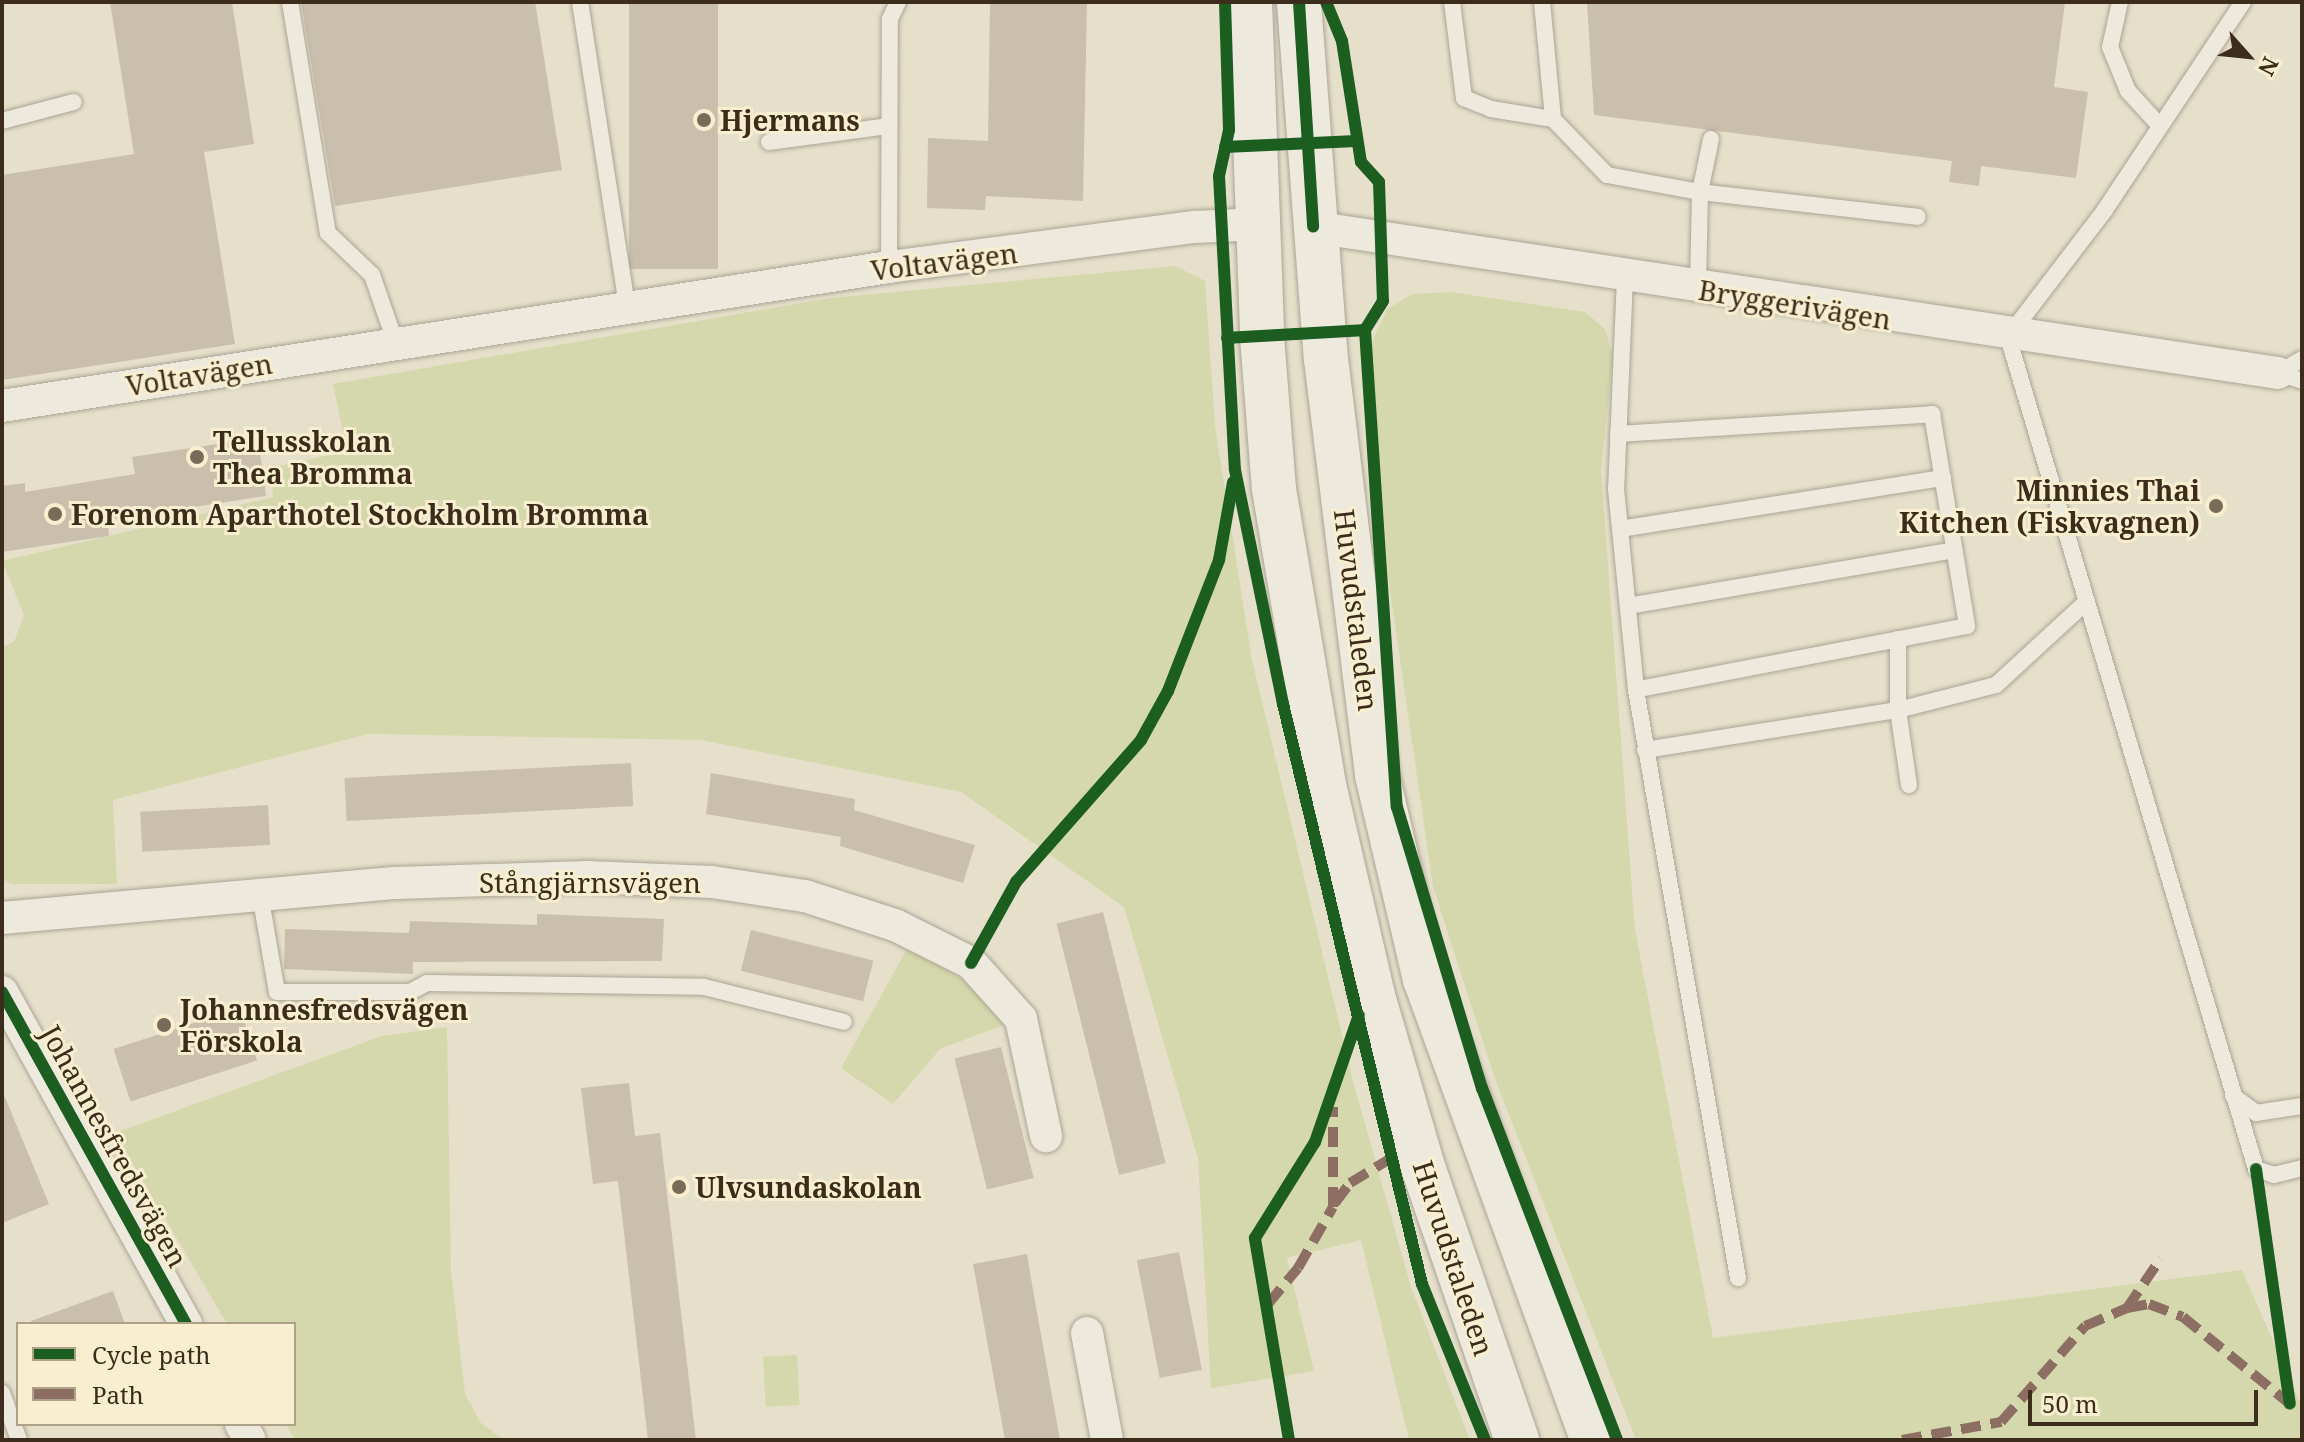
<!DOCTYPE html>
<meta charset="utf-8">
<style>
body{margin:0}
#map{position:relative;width:2304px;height:1442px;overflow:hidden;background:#e6e0cb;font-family:"Noto Serif",serif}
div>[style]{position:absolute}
.green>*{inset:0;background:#d4d8ac;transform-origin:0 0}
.building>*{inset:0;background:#cabeac;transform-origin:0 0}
.roads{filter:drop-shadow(0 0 2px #aba495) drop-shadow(0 0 2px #aba495)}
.service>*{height:16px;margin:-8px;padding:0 8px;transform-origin:8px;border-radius:8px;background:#eee9dd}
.minor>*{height:32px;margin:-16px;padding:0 16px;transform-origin:16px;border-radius:16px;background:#eee9dd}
.secondary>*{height:44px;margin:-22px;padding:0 22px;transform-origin:22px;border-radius:22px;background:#eee9dd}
.quiet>*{height:10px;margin-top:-5px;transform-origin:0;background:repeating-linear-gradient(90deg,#8d6e63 0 20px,transparent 0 30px)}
.cycleway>*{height:12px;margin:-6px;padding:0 6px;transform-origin:6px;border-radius:6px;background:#1b5e20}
.dots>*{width:22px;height:22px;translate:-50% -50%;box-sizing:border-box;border:4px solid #f9efd0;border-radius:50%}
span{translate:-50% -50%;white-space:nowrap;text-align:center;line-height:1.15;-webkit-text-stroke:6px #f9efd0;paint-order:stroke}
.poi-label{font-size:28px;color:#3b2c1c;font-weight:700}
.left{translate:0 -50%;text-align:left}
.right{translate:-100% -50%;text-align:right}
.street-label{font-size:28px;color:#3b2c1c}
.frame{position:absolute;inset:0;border:4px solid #3b2c1c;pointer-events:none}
.legend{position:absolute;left:16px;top:1322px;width:280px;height:104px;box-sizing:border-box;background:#f9efd0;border:2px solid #ada188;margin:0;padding:10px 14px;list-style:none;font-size:24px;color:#3b2c1c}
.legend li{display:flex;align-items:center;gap:16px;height:40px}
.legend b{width:40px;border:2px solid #ada188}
.north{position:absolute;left:2208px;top:16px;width:80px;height:80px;-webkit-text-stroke:6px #f9efd0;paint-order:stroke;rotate:117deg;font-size:22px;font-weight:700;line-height:32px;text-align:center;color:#3b2c1c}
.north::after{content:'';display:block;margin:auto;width:28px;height:36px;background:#3b2c1c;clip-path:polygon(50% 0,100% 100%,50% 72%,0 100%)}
.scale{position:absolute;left:2028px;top:1390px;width:230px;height:36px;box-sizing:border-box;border:4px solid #3b2c1c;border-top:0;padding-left:10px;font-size:24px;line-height:28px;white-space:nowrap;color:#3b2c1c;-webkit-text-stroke:6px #f9efd0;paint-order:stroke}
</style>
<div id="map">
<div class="green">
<i style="clip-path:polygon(1175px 266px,1205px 281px,1215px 426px,1252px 660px,1354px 1085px,1411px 1287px,1470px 1440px,1409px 1440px,1361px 1240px,1287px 1258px,1314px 1371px,1211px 1388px,1198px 1159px,1124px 907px,961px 792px,701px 740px,368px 734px,113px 800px,117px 884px,11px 884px,2px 878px,2px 647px,14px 642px,24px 615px,2px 561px,273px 497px,271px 468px,347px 451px,333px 384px,830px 298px)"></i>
<i style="clip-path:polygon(1451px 292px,1585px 312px,1605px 329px,1613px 357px,1601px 471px,1635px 930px,1713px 1338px,2242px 1270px,2302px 1407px,2302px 1440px,1636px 1440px,1495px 1079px,1433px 887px,1389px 583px,1370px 347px,1387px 309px,1412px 294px)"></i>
<i style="clip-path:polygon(908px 947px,964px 980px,1006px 1024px,940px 1049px,893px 1104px,841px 1068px)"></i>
<i style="clip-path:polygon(447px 1027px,451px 1271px,465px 1394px,481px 1423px,504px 1440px,295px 1440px,286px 1424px,294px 1424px,294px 1324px,227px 1324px,115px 1133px,382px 1036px)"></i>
<i style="left:797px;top:1355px;width:50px;height:34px;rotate:87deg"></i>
</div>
<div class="building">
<i style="clip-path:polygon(110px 2px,232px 2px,254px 144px,204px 152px,235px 344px,2px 380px,2px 175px,134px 154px)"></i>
<i style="clip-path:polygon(301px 2px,535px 2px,562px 170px,335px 206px)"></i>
<i style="left:629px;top:2px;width:89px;height:267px"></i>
<i style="clip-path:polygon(990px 2px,1087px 2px,1083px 201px,986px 196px,985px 210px,927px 208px,928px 138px,988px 141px)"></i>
<i style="clip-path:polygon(1587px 2px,2065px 2px,2054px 87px,2088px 92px,2076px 178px,1981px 166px,1979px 186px,1949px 182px,1952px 161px,1594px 115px)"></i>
<i style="clip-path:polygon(258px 438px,266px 496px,108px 520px,109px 536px,2px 552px,2px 486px,25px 483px,25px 492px,135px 474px,132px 457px)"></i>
<i style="left:631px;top:763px;width:43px;height:287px;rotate:87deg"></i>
<i style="clip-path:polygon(711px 773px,855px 799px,854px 810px,975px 845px,963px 883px,840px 846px,841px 837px,706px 814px)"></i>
<i style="left:268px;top:805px;width:40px;height:128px;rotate:87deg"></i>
<i style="left:1103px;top:912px;width:259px;height:48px;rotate:76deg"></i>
<i style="clip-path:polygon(537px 914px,664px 919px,662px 961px,413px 962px,413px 974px,284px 969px,285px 929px,409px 933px,410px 921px,537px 925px)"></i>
<i style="left:751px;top:930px;width:126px;height:42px;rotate:14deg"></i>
<i style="left:240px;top:1008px;width:55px;height:133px;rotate:72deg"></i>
<i style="left:1001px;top:1047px;width:135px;height:48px;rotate:76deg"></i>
<i style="clip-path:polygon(629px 1083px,635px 1136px,660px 1133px,696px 1440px,648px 1440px,618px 1181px,593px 1184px,581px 1088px)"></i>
<i style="clip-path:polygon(2px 1090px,49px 1204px,2px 1223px)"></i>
<i style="left:1179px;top:1252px;width:120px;height:43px;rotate:79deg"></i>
<i style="clip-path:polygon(1027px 1254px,1033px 1290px,1060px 1440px,1005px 1440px,973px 1264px)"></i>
<i style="clip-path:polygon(113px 1291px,125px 1324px,32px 1324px,31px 1321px)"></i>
</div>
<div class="roads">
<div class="service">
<i style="left:290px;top:2px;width:234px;rotate:80.7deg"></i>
<i style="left:328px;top:233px;width:61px;rotate:43.7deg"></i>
<i style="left:372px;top:275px;width:73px;rotate:70.8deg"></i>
<i style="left:580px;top:2px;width:309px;rotate:81.2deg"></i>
<i style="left:1452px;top:2px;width:97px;rotate:82.9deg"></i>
<i style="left:1464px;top:98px;width:29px;rotate:22deg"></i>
<i style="left:1491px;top:109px;width:63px;rotate:9.2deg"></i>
<i style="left:1542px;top:2px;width:118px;rotate:84.6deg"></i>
<i style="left:1553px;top:119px;width:78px;rotate:46deg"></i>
<i style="left:1607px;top:175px;width:95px;rotate:10.4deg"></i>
<i style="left:1700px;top:192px;width:96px;rotate:91.2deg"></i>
<i style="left:2120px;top:2px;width:46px;rotate:102.5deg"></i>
<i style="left:2110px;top:47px;width:48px;rotate:67.8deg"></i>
<i style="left:2128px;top:91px;width:46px;rotate:47.6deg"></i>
<i style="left:2243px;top:2px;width:250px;rotate:123.6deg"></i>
<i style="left:2105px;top:210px;width:160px;rotate:127.4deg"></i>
<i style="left:2008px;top:337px;width:868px;rotate:73.4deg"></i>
<i style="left:2256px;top:1169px;width:19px;rotate:18deg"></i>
<i style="left:2274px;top:1175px;width:29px;rotate:-14deg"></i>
<i style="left:2px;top:121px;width:74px;rotate:-14.8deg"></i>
<i style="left:1711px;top:139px;width:54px;rotate:101.7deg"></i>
<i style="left:1700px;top:192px;width:219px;rotate:6.5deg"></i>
<i style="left:769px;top:142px;width:121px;rotate:-7.6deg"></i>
<i style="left:889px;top:267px;width:248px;rotate:-89.8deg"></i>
<i style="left:890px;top:19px;width:19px;rotate:-65deg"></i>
<i style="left:1625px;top:277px;width:212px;rotate:92.4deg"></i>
<i style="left:1616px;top:489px;width:202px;rotate:84.3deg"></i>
<i style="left:1636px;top:690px;width:597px;rotate:80.16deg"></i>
<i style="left:2278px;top:373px;width:28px;rotate:-30deg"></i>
<i style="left:2278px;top:373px;width:25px;rotate:18deg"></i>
<i style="left:1618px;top:434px;width:315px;rotate:-3.6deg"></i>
<i style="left:1932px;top:414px;width:215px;rotate:80.6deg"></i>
<i style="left:1967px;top:626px;width:337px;rotate:169.1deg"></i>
<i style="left:1620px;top:529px;width:327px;rotate:-9deg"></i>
<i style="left:1628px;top:606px;width:331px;rotate:-9.7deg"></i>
<i style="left:1898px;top:639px;width:71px;rotate:90deg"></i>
<i style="left:1898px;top:710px;width:76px;rotate:81.7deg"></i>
<i style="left:1645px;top:750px;width:256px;rotate:-9deg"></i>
<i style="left:1898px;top:710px;width:101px;rotate:-14.3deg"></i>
<i style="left:1996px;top:685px;width:122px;rotate:-42.7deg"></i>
<i style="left:260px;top:894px;width:99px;rotate:80.2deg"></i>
<i style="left:277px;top:992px;width:133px"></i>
<i style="left:410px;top:992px;width:19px;rotate:-28deg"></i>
<i style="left:427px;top:983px;width:277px;rotate:0.8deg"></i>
<i style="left:704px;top:987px;width:144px;rotate:14deg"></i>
<i style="left:2233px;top:1096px;width:29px;rotate:36deg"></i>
<i style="left:2256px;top:1113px;width:47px;rotate:-8.7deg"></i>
<i style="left:2px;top:1393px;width:50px;rotate:70.1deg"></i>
</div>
<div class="minor">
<i style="left:1313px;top:227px;width:976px;rotate:8.6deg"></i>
<i style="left:2px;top:406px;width:898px;rotate:-8.91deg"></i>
<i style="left:889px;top:267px;width:308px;rotate:-7.5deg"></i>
<i style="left:1194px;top:227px;width:67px;rotate:-2.6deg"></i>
<i style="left:2px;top:918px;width:396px;rotate:-5.1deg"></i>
<i style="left:396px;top:883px;width:191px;rotate:-1.8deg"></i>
<i style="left:587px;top:877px;width:125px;rotate:2.3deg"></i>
<i style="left:712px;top:882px;width:94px;rotate:8.6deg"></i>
<i style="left:805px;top:896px;width:95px;rotate:17.9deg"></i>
<i style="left:895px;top:925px;width:85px;rotate:26.6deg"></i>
<i style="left:971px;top:963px;width:75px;rotate:48.2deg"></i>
<i style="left:1021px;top:1019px;width:120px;rotate:77.9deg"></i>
<i style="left:2px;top:992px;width:380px;rotate:61deg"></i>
<i style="left:1087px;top:1333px;width:109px;rotate:79.4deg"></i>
<i style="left:241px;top:1424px;width:18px;rotate:61deg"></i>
</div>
<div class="secondary">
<i style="left:1250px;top:2px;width:335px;rotate:87.9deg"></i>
<i style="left:1262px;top:337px;width:152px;rotate:85.5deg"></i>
<i style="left:1274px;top:489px;width:300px;rotate:80.4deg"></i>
<i style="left:1324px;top:785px;width:217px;rotate:76.9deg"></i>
<i style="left:1373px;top:996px;width:181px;rotate:73.7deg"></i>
<i style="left:1424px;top:1170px;width:286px;rotate:71deg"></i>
<i style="left:1299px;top:2px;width:358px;rotate:85.7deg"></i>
<i style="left:1326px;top:359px;width:419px;rotate:83deg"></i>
<i style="left:1377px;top:775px;width:210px;rotate:76.8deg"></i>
<i style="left:1425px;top:979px;width:491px;rotate:70deg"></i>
</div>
</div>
<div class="quiet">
<i style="left:1335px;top:1203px;width:25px;rotate:-53deg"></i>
<i style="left:1350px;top:1183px;width:50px;rotate:-31.2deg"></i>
<i style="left:1268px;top:1304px;width:47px;rotate:-50.2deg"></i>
<i style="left:1298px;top:1268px;width:70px;rotate:-60.2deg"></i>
<i style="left:1333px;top:1207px;width:100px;rotate:-90deg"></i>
<i style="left:2127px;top:1308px;width:22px;rotate:-10deg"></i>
<i style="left:2149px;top:1304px;width:36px;rotate:21deg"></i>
<i style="left:2183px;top:1317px;width:138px;rotate:39.1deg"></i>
<i style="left:1902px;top:1440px;width:101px;rotate:-10.3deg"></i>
<i style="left:2001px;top:1422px;width:128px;rotate:-48.8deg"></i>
<i style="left:2085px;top:1326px;width:46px;rotate:-23.2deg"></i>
<i style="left:2127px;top:1308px;width:60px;rotate:-55.8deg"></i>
</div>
<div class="cycleway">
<i style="left:1225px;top:2px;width:128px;rotate:88.2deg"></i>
<i style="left:1229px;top:130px;width:47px;rotate:102.3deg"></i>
<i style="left:1219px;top:176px;width:294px;rotate:86.9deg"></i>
<i style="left:1235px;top:470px;width:239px;rotate:78.4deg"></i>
<i style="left:1283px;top:704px;width:596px;rotate:76.52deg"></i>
<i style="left:1422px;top:1284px;width:168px;rotate:68deg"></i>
<i style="left:1299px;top:2px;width:225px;rotate:86.4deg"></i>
<i style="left:1326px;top:2px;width:42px;rotate:67.7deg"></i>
<i style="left:1342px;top:41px;width:122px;rotate:81.1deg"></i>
<i style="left:1361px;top:162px;width:27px;rotate:48deg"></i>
<i style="left:1379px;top:182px;width:119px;rotate:88.1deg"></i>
<i style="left:1383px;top:301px;width:34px;rotate:122deg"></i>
<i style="left:1365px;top:330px;width:478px;rotate:86.2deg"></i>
<i style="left:1397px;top:807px;width:294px;rotate:73.2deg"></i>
<i style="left:1482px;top:1088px;width:377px;rotate:69deg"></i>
<i style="left:1225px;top:147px;width:131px;rotate:-2.6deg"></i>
<i style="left:1227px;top:338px;width:138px;rotate:-3.3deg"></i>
<i style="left:971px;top:963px;width:93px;rotate:-60.9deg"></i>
<i style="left:1016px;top:882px;width:189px;rotate:-48.6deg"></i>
<i style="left:1141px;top:740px;width:56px;rotate:-61.1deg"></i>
<i style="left:1168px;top:691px;width:141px;rotate:-68.7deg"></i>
<i style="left:1219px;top:560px;width:79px;rotate:-79.8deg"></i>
<i style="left:2px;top:992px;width:380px;rotate:61deg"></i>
<i style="left:2256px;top:1169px;width:237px;rotate:81.8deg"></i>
<i style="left:1289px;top:1440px;width:205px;rotate:-99.6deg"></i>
<i style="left:1255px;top:1238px;width:113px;rotate:-58deg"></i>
<i style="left:1315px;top:1142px;width:134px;rotate:-70.9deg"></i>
</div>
<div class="dots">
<i style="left:704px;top:120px;background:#776b59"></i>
<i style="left:197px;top:457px;background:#776b59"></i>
<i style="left:2216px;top:506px;background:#776b59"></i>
<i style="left:55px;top:514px;background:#776b59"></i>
<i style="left:164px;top:1025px;background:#776b59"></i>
<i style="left:679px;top:1187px;background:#776b59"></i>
</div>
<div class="poi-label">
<span class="left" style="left:720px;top:120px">Hjermans</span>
<span class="left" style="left:213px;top:457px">Tellusskolan<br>Thea Bromma</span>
<span class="right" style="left:2200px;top:506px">Minnies Thai<br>Kitchen (Fiskvagnen)</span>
<span class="left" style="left:71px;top:514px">Forenom Aparthotel Stockholm Bromma</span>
<span class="left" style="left:180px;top:1025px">Johannesfredsvägen<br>Förskola</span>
<span class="left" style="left:695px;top:1187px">Ulvsundaskolan</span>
</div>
<div class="street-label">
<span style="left:944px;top:261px;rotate:-7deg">Voltavägen</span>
<span style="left:1795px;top:304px;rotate:9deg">Bryggerivägen</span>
<span style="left:199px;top:374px;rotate:-9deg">Voltavägen</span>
<span style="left:1357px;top:610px;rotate:83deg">Huvudstaleden</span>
<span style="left:590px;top:882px">Stångjärnsvägen</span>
<span style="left:115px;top:1146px;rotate:61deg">Johannesfredsvägen</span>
<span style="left:1454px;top:1258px;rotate:72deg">Huvudstaleden</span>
</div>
<div class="frame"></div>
<ul class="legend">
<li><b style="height:10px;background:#1b5e20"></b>Cycle path</li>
<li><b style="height:10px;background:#8d6e63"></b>Path</li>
</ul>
<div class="north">N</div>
<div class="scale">50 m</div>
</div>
